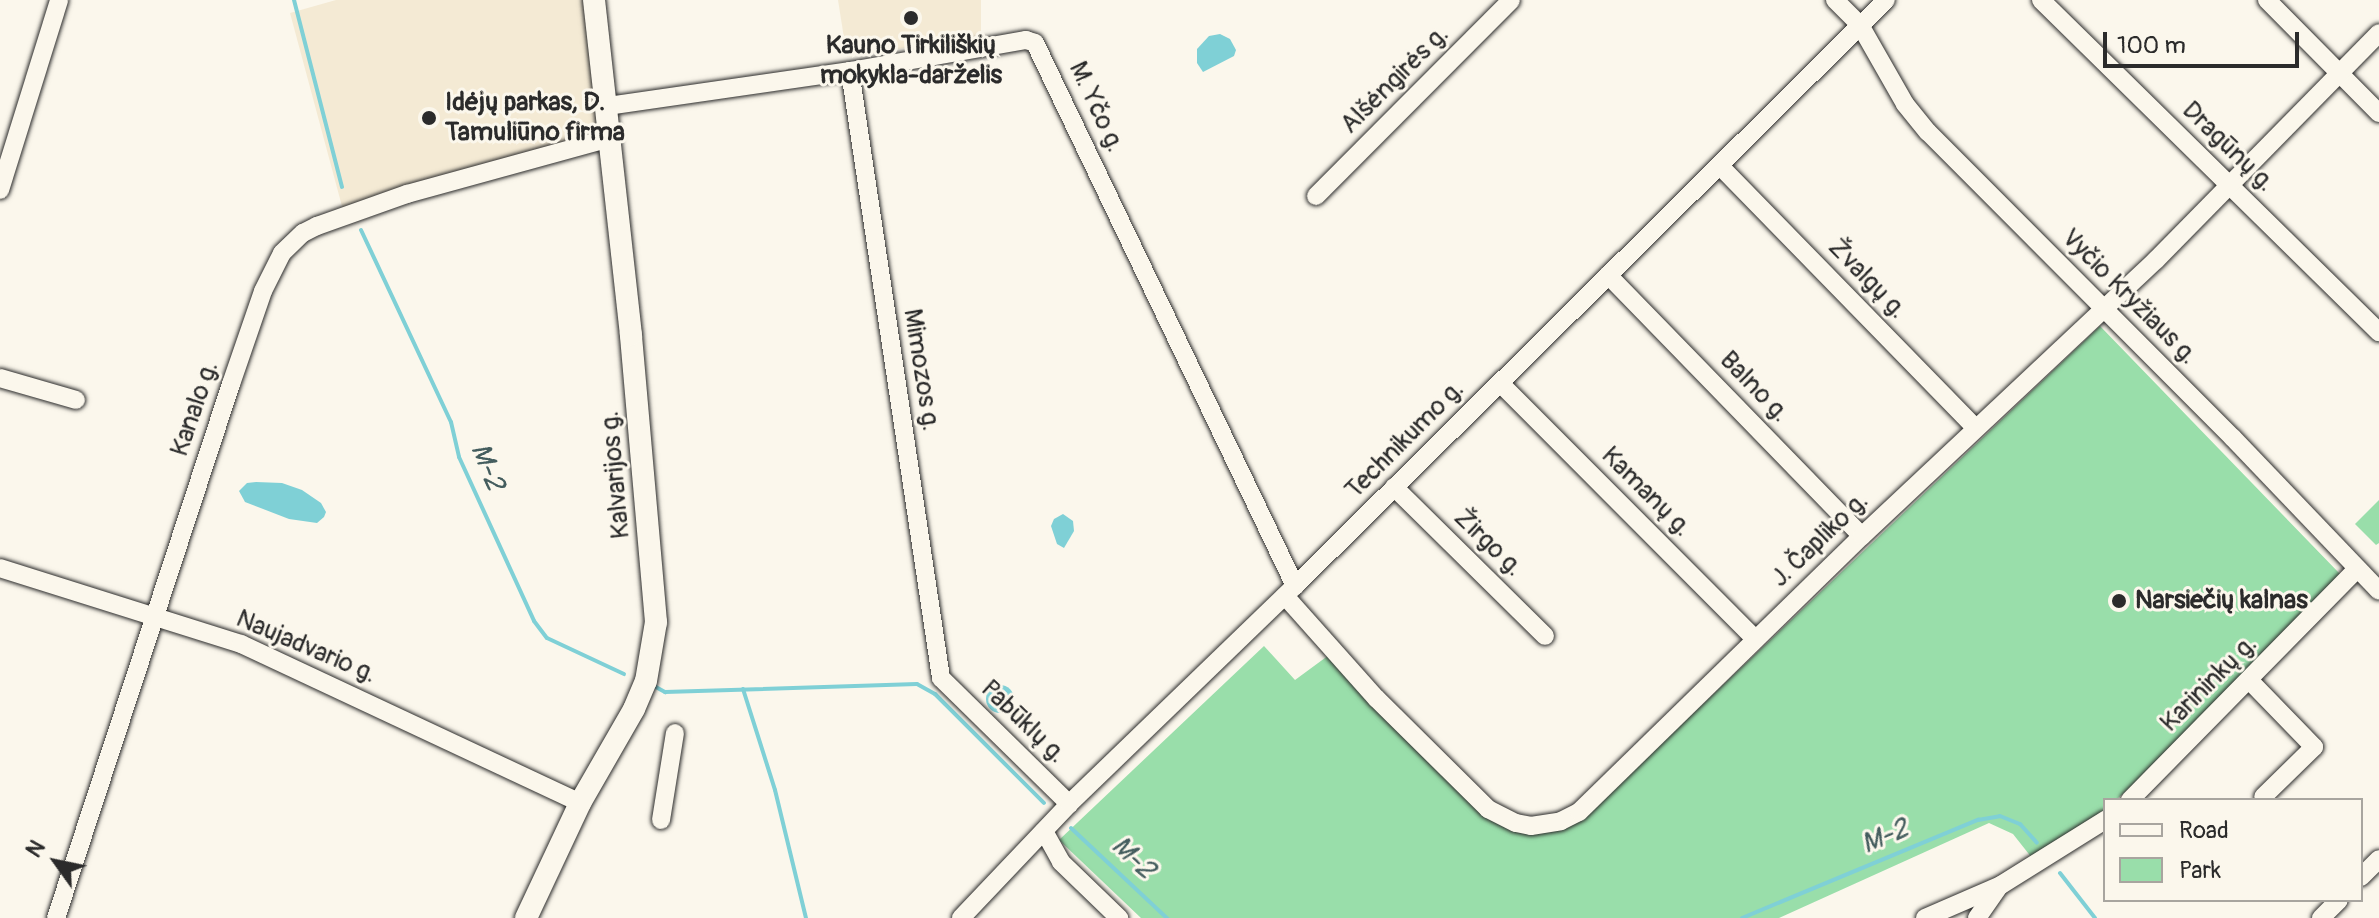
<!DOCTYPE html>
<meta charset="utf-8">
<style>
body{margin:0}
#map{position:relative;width:2379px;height:918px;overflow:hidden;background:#fbf7ec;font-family:Pangolin,sans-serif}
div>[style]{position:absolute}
.built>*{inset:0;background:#f4ead4}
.green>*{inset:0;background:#99deaa}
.water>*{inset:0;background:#7fd0d6}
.round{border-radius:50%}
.stream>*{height:4px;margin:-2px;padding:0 2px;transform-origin:2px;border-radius:2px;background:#7fd0d6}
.roads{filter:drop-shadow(0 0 2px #2b2b2b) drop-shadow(0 0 2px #2b2b2b)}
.minor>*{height:18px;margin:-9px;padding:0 9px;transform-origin:9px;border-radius:9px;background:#fbf7ec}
.major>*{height:22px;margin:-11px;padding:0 11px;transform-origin:11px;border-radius:11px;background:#fbf7ec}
.dots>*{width:22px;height:22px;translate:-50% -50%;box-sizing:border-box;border:4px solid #fbf7ec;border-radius:50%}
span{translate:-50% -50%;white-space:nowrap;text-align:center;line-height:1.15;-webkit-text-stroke:6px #fbf7ec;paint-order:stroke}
.poi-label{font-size:26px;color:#2b2b2b;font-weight:700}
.left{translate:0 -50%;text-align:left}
.street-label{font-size:26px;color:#2b2b2b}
.water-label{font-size:28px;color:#445d5e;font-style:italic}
.legend{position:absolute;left:2103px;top:798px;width:260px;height:104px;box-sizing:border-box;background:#fbf7ec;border:2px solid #a8a59f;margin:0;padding:10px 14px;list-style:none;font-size:24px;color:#2b2b2b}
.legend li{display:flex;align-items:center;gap:16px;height:40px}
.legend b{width:40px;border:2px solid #a8a59f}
.north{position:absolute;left:16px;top:822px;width:80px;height:80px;-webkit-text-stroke:6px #fbf7ec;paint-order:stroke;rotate:303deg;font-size:22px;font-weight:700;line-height:32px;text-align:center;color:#2b2b2b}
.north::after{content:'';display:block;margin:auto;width:28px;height:36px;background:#2b2b2b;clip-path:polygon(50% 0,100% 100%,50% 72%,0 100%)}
.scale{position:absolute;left:2103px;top:32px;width:196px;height:36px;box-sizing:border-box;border:4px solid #2b2b2b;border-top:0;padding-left:10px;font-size:24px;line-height:28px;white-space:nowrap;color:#2b2b2b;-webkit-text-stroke:6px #fbf7ec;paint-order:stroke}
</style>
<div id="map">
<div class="built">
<i style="clip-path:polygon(336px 0,584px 0,600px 121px,595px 132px,592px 137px,374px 196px,343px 210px,290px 13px)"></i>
<i style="clip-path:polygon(838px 0,981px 0,981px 36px,847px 57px)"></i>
</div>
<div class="green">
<i style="clip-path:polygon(2100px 326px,2341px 575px,2134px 784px,2116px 800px,2105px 800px,2105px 809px,2082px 828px,2032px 858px,2013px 834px,1989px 823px,1779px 918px,1141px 918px,1059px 840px,1264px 646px,1295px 680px,1329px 655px,1504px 826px,1600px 802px)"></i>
<i style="clip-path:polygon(2379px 500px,2379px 543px,2376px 545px,2355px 524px)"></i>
</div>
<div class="water">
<i style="clip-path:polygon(1220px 34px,1230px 39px,1236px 50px,1234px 56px,1203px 72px,1197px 63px,1197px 49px,1209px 36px)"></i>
<i style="clip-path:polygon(256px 482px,282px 483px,302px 490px,321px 503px,326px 512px,324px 517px,317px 523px,289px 519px,245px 502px,239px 491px,247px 483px)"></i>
<i style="clip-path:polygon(1063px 514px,1073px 521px,1074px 531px,1064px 548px,1057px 544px,1051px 526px,1054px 519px)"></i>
<i class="round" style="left:986px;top:685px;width:28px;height:28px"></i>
</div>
<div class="stream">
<i style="left:294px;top:0;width:193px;rotate:75.6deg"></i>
<i style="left:361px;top:230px;width:212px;rotate:64.9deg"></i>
<i style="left:451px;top:422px;width:36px;rotate:77deg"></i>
<i style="left:459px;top:457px;width:180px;rotate:65.4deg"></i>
<i style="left:534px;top:621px;width:21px;rotate:53deg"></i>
<i style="left:547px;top:638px;width:85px;rotate:25.1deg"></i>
<i style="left:654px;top:686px;width:13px;rotate:29deg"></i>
<i style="left:665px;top:692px;width:252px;rotate:-1.8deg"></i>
<i style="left:917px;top:684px;width:21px;rotate:29deg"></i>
<i style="left:935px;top:694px;width:154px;rotate:45deg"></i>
<i style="left:743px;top:689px;width:106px;rotate:72.4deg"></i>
<i style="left:775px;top:790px;width:132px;rotate:76.4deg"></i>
<i style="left:1071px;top:828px;width:132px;rotate:43.2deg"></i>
<i style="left:2060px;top:873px;width:57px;rotate:52.1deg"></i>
<i style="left:1742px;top:918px;width:256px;rotate:-22.6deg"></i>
<i style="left:1978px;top:820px;width:22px;rotate:-10deg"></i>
<i style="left:2000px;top:816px;width:22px;rotate:22deg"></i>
<i style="left:2020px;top:824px;width:25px;rotate:48deg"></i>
</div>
<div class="roads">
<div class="minor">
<i style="left:1835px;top:0;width:35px;rotate:45deg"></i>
<i style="left:1860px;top:25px;width:91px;rotate:60.3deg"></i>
<i style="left:1905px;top:104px;width:36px;rotate:51deg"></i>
<i style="left:1928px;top:132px;width:432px;rotate:45.1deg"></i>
<i style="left:2233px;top:438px;width:211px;rotate:46.3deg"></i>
<i style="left:2041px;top:0;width:474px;rotate:44.5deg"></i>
<i style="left:2267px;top:0;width:159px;rotate:45.3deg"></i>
<i style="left:850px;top:71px;width:614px;rotate:81.47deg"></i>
<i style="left:941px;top:678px;width:180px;rotate:44.5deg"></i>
<i style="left:607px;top:106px;width:246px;rotate:-8.2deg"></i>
<i style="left:850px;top:71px;width:179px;rotate:-10deg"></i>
<i style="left:1026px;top:40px;width:9px;rotate:18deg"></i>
<i style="left:1035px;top:43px;width:602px;rotate:64.41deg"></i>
<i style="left:1720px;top:166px;width:366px;rotate:45.7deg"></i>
<i style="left:0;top:190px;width:199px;rotate:-72.7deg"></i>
<i style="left:1316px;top:196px;width:276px;rotate:-45.1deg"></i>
<i style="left:1608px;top:275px;width:364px;rotate:45.8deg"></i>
<i style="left:0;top:378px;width:79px;rotate:16.1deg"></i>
<i style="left:1500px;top:383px;width:361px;rotate:45.1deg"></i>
<i style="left:1394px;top:487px;width:212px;rotate:44.6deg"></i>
<i style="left:0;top:568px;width:253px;rotate:17.5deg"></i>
<i style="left:241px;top:644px;width:374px;rotate:25.1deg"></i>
<i style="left:1285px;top:596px;width:137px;rotate:48.3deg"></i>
<i style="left:1376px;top:698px;width:158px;rotate:44.7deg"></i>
<i style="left:1488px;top:809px;width:31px;rotate:27deg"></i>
<i style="left:1516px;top:823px;width:15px;rotate:11deg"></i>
<i style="left:1531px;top:826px;width:30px;rotate:-9deg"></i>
<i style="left:1561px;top:821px;width:20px;rotate:-27deg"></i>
<i style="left:1579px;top:812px;width:395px;rotate:-44.3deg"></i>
<i style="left:1862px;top:536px;width:403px;rotate:-43.2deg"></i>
<i style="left:2156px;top:260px;width:318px;rotate:-45.5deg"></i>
<i style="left:2250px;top:681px;width:92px;rotate:45.9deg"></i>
<i style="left:2314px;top:747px;width:71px;rotate:135.6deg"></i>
<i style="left:2130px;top:800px;width:324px;rotate:-45.5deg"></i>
<i style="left:661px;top:820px;width:88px;rotate:-80.9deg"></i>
<i style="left:1044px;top:831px;width:35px;rotate:61deg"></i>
<i style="left:1061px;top:862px;width:81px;rotate:44deg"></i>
<i style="left:2361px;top:877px;width:25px;rotate:-45deg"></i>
<i style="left:56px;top:918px;width:562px;rotate:-71.86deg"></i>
<i style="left:231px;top:384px;width:98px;rotate:-71deg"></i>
<i style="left:263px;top:291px;width:42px;rotate:-63.4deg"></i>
<i style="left:282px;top:253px;width:29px;rotate:-44deg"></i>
<i style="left:303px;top:233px;width:16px;rotate:-27deg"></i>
<i style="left:317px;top:226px;width:96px;rotate:-19.6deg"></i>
<i style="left:407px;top:194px;width:211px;rotate:-15.4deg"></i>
<i style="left:961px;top:918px;width:157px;rotate:-46.5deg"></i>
<i style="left:1069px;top:804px;width:314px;rotate:-44deg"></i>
<i style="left:1295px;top:586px;width:832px;rotate:-44.76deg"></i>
<i style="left:1925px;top:918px;width:83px;rotate:-23.5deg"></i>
<i style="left:2001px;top:885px;width:123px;rotate:-32deg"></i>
<i style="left:1977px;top:918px;width:38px;rotate:-55deg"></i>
<i style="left:2321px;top:918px;width:25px;rotate:-45deg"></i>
</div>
<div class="major">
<i style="left:526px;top:918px;width:127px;rotate:-64.8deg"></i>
<i style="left:580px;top:803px;width:108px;rotate:-60.1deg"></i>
<i style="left:634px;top:709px;width:30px;rotate:-67deg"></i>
<i style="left:646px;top:681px;width:60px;rotate:-80.4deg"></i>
<i style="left:656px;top:622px;width:288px;rotate:-95deg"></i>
<i style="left:631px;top:335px;width:337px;rotate:-96.3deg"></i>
</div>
</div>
<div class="dots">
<i style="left:911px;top:18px;background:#2b2b2b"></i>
<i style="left:429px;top:118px;background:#2b2b2b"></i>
<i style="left:2119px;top:601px;background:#2b2b2b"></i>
</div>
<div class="poi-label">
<span style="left:911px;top:61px">Kauno Tirkiliškių<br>mokykla-darželis</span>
<span class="left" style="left:445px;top:118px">Idėjų parkas, D.<br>Tamuliūno firma</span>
<span class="left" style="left:2135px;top:601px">Narsiečių kalnas</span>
</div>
<div class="street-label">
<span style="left:1395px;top:80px;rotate:-45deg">Alšėngirės g.</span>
<span style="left:1096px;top:107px;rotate:65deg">M. Yčo g.</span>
<span style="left:2228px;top:147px;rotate:44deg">Dragūnų g.</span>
<span style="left:1867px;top:279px;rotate:46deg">Žvalgų g.</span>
<span style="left:2129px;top:297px;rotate:45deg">Vyčio Kryžiaus g.</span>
<span style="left:921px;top:370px;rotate:81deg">Mimozos g.</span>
<span style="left:1754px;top:387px;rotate:46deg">Balno g.</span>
<span style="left:195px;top:409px;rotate:-71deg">Kanalo g.</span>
<span style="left:1405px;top:440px;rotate:-45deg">Technikumo g.</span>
<span style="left:616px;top:475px;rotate:-95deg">Kalvarijos g.</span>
<span style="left:1646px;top:492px;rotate:45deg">Kamanų g.</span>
<span style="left:1820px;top:540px;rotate:-44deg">J. Čapliko g.</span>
<span style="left:1488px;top:543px;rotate:44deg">Žirgo g.</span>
<span style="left:306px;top:647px;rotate:23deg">Naujadvario g.</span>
<span style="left:2209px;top:684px;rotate:-45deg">Karininkų g.</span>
<span style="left:1023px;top:722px;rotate:44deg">Pabūklų g.</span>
</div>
<div class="water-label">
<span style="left:487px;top:467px;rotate:68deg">M-2</span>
<span style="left:1885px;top:837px;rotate:-23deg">M-2</span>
<span style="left:1133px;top:858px;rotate:43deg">M-2</span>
</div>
<ul class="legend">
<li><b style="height:10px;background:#fbf7ec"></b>Road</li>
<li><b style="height:22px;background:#99deaa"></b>Park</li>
</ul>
<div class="north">N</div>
<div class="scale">100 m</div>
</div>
